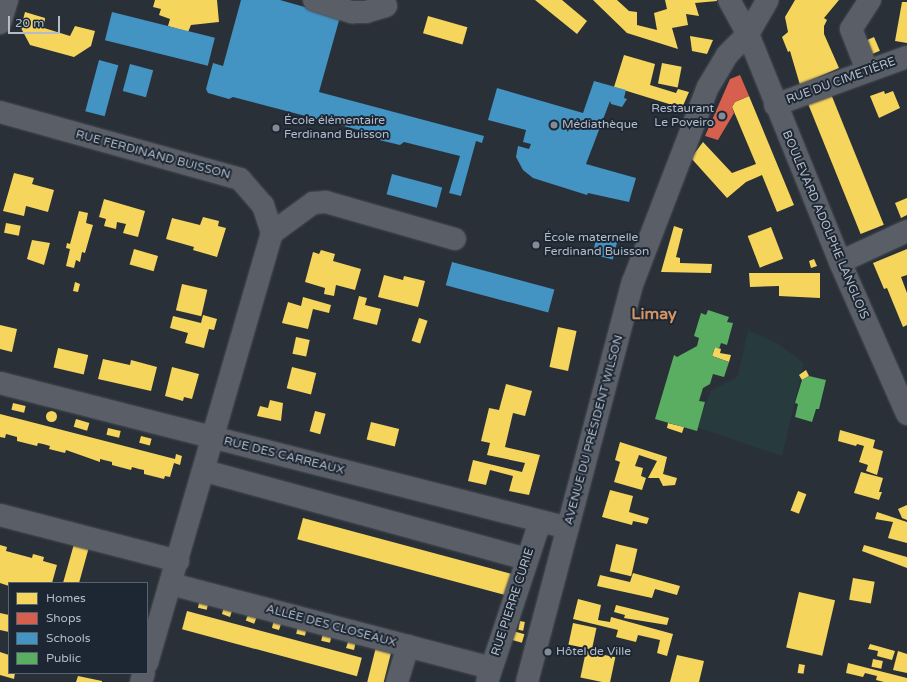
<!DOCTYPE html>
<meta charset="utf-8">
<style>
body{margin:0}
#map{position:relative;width:907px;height:682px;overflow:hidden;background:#2a3038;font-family:"Varela Round",sans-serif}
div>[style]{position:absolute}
.green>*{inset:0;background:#273a3e}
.homes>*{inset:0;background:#f6d55c;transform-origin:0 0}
.round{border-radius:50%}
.shops>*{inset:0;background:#d6604d}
.schools>*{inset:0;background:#4393c3;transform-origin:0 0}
.public>*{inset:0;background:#5aae61}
.roads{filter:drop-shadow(0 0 1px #484c53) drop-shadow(0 0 1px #484c53)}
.minor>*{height:22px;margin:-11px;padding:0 11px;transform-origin:11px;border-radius:11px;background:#5a5e66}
.dots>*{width:11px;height:11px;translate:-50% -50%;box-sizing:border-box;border:2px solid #1d2633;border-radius:50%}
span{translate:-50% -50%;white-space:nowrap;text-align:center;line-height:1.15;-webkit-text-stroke:4px #1d2633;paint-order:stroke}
.street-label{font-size:12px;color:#b4bcc9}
.poi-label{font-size:12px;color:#b4bcc9}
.right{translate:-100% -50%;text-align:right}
.left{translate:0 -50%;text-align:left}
.district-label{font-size:16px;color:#d59563;font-weight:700}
.legend{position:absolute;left:8px;top:582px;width:140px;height:92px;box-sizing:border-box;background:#1d2633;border:1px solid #59626f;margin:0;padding:5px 7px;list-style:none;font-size:12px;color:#b4bcc9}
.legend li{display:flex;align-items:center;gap:8px;height:20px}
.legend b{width:20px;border:1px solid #59626f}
.scale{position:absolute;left:8px;top:16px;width:52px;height:18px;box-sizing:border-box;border:2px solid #b4bcc9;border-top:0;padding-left:5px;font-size:12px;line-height:14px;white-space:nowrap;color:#b4bcc9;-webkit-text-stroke:3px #1d2633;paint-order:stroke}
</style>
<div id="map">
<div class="green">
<i style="clip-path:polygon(748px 330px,780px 345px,804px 363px,782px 456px,696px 427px,711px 391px,738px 376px)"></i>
</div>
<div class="homes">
<i style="clip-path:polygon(155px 0,217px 0,219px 22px,191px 25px,188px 32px,168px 26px,170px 19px,159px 15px,161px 9px,153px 7px)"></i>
<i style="clip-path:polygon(535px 0,562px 0,587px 21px,577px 34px)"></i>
<i style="clip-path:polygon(593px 0,617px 0,629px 11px,637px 12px,637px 25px,657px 30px,654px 13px,667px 9px,665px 0,717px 0,717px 1px,695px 3px,699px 16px,686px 14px,688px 25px,672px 28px,678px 49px,627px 33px)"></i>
<i style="clip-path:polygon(795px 0,839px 0,824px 18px,827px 20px,824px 26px,824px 34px,839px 68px,800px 85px,790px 51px,788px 52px,782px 37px,788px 32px,785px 17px)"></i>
<i style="clip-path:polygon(902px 2px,907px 2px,907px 43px,895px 41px)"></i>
<i style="clip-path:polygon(25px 12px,45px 18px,44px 28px,70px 36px,75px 26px,95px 31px,91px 46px,74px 57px,30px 45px,21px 28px)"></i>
<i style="left:428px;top:16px;width:41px;height:18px;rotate:16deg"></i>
<i style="clip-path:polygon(690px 36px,713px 40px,707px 54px,692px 51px)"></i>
<i style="left:874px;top:37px;width:15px;height:10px;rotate:67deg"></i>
<i style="clip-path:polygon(624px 55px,655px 64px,650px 85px,676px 93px,678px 89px,689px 92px,682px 108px,614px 87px)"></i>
<i style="left:662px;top:63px;width:20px;height:21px;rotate:11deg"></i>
<i style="clip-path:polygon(884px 91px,885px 94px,893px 91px,900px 108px,879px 118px,870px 96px)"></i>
<i style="left:831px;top:94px;width:141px;height:25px;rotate:68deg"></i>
<i style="clip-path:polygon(749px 96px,794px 205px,777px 212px,762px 175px,746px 182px,727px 198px,691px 158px,703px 142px,732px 173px,756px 164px,732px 107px,735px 102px)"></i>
<i style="clip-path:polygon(14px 173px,34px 178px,32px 184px,54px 190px,48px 212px,26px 206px,24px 216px,3px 211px)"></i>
<i style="clip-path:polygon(907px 198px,907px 215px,901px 218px,895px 203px)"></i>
<i style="clip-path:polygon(104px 199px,145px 211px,138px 237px,123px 233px,126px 224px,117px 222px,116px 229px,104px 226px,106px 219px,99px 217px)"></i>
<i style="clip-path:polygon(79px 211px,88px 213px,86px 223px,93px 225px,85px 253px,82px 252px,80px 262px,76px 260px,74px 268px,66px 266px,70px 249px,66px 248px,67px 243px,70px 244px)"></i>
<i style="clip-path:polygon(203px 217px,219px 221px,218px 226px,226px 228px,217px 257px,193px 250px,194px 247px,166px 239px,172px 218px,200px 225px)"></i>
<i style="left:6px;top:223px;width:15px;height:10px;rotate:11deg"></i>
<i style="clip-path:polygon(674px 226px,683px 229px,676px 257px,680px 258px,680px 263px,712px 264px,711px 273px,661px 272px)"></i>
<i style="left:771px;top:227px;width:34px;height:25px;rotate:69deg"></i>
<i style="clip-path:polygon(32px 240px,50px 243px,44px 265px,27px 259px)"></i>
<i style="left:134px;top:249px;width:25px;height:16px;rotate:16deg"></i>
<i style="clip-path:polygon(907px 249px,907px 275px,901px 277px,907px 293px,907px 325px,903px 327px,887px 288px,884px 289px,873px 263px)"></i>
<i style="clip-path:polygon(321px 250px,335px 254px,333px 261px,361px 269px,355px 290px,336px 285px,334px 296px,324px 294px,325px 288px,305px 282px,313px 252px,319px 254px)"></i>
<i style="clip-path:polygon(814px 259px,817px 266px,811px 268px,809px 261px)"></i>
<i style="clip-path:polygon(749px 273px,820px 273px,820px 298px,779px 296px,779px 286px,750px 287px)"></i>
<i style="clip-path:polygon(384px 275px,403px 280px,404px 276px,425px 281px,418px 307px,378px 297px)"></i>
<i style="clip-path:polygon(75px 282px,80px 284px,78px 292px,73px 291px)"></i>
<i style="left:182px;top:284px;width:26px;height:27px;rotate:13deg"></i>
<i style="clip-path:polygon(359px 296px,367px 298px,365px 305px,381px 309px,377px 325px,353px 319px)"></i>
<i style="clip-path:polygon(303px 297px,331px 305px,329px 313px,313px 309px,308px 329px,282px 323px,288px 302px,301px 306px)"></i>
<i style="clip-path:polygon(203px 315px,217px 319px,214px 330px,209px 329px,204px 348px,185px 343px,188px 333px,170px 328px,173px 316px,201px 323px)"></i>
<i style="left:419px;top:318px;width:9px;height:24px;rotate:18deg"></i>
<i style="clip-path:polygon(0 325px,17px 329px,12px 352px,0 349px)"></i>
<i style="left:558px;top:327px;width:19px;height:41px;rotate:12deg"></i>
<i style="left:296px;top:337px;width:14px;height:17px;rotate:12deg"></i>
<i style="clip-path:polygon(715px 347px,721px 349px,720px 353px,731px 355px,729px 362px,712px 356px)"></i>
<i style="left:58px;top:348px;width:31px;height:20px;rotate:13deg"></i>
<i style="clip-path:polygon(103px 359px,130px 365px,131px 360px,157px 367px,151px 391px,98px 379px)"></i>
<i style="clip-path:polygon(172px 367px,199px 374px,192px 399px,184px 397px,183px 401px,165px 396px)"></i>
<i style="left:292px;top:367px;width:25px;height:22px;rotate:14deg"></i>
<i style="clip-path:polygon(806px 370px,809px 376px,802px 380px,799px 375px)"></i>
<i style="clip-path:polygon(506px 384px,532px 391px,525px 416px,513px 413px,505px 447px,540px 455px,529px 495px,509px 491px,513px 476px,490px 470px,486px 485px,468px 481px,473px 460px,522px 472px,525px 463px,487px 455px,490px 443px,481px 441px,489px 408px,499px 410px)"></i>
<i style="clip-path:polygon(270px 400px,283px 403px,281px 421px,257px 416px,260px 406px,268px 408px)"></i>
<i style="left:13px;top:403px;width:13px;height:7px;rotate:13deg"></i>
<i class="round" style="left:45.5px;top:410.5px;width:11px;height:11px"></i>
<i style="left:315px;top:411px;width:11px;height:21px;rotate:15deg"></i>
<i style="clip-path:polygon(0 414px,175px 459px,176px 454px,182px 456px,180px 465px,174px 463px,170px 477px,165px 476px,164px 479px,144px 474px,144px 470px,139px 469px,132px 467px,131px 470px,112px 465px,112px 462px,100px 459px,100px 462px,66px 450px,65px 453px,49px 449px,50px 446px,43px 444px,38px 443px,37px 446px,17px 441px,17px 437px,6px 434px,5px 438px,0 437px)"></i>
<i style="left:76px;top:419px;width:14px;height:8px;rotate:17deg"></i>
<i style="left:371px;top:422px;width:29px;height:18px;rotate:14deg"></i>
<i style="clip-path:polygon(668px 423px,684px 427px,682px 433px,667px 428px)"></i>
<i style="left:108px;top:428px;width:13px;height:7px;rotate:13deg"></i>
<i style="clip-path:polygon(840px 430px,875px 440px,873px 448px,883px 451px,877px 475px,866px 471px,868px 465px,859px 462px,864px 446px,857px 444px,856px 446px,838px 441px)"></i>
<i style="left:141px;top:436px;width:11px;height:7px;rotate:15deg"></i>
<i style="clip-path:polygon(620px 442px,667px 457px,663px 474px,677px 478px,675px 485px,663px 486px,659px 478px,648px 478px,657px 461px,639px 455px,635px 466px,643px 468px,641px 476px,646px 478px,642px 490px,614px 482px,620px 462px,615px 460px)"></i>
<i style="clip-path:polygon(861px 472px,883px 478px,879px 492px,882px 492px,879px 500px,854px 493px)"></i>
<i style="clip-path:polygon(610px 490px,633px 496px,629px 512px,649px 518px,647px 524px,633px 521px,632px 525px,602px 517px)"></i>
<i style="left:798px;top:491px;width:9px;height:21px;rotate:21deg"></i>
<i style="clip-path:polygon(907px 505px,907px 520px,902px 518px,898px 509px)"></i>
<i style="clip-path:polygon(877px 512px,907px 522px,907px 543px,888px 538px,893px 522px,875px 519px)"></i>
<i style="left:303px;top:518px;width:216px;height:22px;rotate:15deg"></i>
<i style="clip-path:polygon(74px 544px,89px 547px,79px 583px,63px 583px)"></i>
<i style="left:616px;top:544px;width:22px;height:28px;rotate:13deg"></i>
<i style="clip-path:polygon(0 545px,7px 547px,6px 551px,32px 558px,33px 554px,44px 557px,43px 561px,57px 565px,52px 583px,9px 583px,9px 586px,0 583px)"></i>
<i style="clip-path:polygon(864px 545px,907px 557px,907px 568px,862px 551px)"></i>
<i style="clip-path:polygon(633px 573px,680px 586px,677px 595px,655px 589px,652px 598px,597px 586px,600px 575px,630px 582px)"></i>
<i style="left:853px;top:578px;width:22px;height:22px;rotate:10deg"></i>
<i style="left:799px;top:592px;width:37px;height:57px;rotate:13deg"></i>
<i style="left:200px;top:599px;width:9px;height:9px;rotate:13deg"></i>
<i style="clip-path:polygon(578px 599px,601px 605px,598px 620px,610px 622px,611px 617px,673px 634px,667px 656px,657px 653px,660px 640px,638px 635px,636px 642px,616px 637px,618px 630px,573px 619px)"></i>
<i style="clip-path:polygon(616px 605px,669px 618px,667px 625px,624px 618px,625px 615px,614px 612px)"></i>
<i style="clip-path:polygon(224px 606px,233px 608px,230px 617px,222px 614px)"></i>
<i style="left:187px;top:611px;width:181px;height:19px;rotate:15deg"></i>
<i style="left:249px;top:612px;width:9px;height:9px;rotate:21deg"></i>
<i style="clip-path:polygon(0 613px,9px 615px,9px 632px,0 630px)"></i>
<i style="clip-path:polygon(274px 619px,282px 621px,279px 630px,272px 628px)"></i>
<i style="left:520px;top:621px;width:5px;height:9px;rotate:11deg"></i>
<i style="left:573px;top:623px;width:24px;height:22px;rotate:12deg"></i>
<i style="left:298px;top:626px;width:9px;height:8px;rotate:13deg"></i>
<i style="left:510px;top:630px;width:15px;height:9px;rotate:16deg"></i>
<i style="left:323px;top:633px;width:9px;height:8px;rotate:13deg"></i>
<i style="clip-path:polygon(349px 639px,356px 641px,354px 650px,346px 648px)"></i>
<i style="clip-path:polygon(870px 644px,895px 651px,892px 660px,877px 656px,878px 651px,868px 649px)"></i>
<i style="left:376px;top:647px;width:16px;height:36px;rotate:14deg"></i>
<i style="left:586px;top:651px;width:30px;height:27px;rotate:12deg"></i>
<i style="clip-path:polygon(898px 651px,907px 654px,907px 673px,893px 670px)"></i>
<i style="clip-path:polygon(0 652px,9px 655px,9px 673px,15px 673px,14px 679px,0 675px)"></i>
<i style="clip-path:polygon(677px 655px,704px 661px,699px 682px,670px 682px)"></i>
<i style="left:873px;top:659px;width:10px;height:8px;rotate:11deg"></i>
<i style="clip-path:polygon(848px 663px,907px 678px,907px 682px,884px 682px,876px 680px,877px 676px,865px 673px,863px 677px,846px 673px)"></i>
<i style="left:799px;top:664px;width:6px;height:9px;rotate:9deg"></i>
<i style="clip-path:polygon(78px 676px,102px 681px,102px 682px,76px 682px)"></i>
</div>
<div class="shops">
<i style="clip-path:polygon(740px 75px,749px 96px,735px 102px,732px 107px,734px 113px,718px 140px,705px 136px,730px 79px)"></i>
</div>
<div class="schools">
<i style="clip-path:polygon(241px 0,280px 0,340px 17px,319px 92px,484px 136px,482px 143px,476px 141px,461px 196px,449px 193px,460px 156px,404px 142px,400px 145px,375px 139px,374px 134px,233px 97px,229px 99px,208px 93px,206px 89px,213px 63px,223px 66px)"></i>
<i style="left:112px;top:12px;width:106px;height:29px;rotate:14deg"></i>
<i style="left:99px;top:60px;width:20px;height:53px;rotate:15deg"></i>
<i style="left:130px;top:64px;width:24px;height:28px;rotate:15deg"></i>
<i style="clip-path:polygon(594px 81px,626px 90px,624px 98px,627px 99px,622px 107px,611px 104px,610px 101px,586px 164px,636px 178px,629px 202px,588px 193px,587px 195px,533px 178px,523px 170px,516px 157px,518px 146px,529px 149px,531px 144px,523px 142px,526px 130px,488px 120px,497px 88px,583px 113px)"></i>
<i style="left:392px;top:174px;width:52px;height:21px;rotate:15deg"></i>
<i style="left:597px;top:236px;width:21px;height:19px;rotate:14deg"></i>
<i style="left:452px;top:262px;width:106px;height:24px;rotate:15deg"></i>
</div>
<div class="public">
<i style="clip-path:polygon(708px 310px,729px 317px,727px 322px,733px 323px,727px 345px,721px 343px,719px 349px,715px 347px,712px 356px,729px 362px,724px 377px,713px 374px,710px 384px,703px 388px,699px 401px,705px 402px,697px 431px,655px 419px,674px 355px,677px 357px,697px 346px,699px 338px,694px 336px,701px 313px,706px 315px)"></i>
<i style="clip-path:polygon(809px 376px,826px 380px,819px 409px,816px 409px,812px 422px,795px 417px,798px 404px,795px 403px,802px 380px)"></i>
</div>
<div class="roads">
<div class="minor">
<i style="left:314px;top:0;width:40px;rotate:18deg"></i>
<i style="left:352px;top:12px;width:14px"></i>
<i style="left:366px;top:12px;width:21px;rotate:-17deg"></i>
<i style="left:729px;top:0;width:39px;rotate:61deg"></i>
<i style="left:748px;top:34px;width:246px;rotate:68deg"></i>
<i style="left:840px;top:262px;width:166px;rotate:66.2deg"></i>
<i style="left:0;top:23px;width:24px;rotate:-73deg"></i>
<i style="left:867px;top:70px;width:44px;rotate:-111.3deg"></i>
<i style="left:851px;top:29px;width:35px;rotate:-57deg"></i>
<i style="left:775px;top:105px;width:140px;rotate:-20deg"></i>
<i style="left:0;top:112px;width:249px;rotate:15.6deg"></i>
<i style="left:240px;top:179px;width:35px;rotate:49deg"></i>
<i style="left:263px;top:205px;width:29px;rotate:72deg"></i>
<i style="left:272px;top:233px;width:51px;rotate:-36.2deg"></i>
<i style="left:313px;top:203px;width:13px;rotate:-4deg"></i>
<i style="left:326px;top:202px;width:134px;rotate:16deg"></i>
<i style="left:840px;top:262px;width:74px;rotate:-24.8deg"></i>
<i style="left:0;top:383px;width:586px;rotate:14.32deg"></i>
<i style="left:205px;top:471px;width:334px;rotate:15.3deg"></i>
<i style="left:0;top:515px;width:184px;rotate:14.5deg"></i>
<i style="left:171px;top:584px;width:331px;rotate:14.7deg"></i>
<i style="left:147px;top:663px;width:448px;rotate:-73.8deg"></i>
<i style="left:141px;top:682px;width:9px;rotate:-72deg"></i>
<i style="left:397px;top:682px;width:38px;rotate:-73deg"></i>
<i style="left:487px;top:682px;width:169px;rotate:-71.7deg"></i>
<i style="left:527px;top:682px;width:414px;rotate:-75.2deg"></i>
<i style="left:633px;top:282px;width:209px;rotate:-69deg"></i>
<i style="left:708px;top:87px;width:37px;rotate:-59deg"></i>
<i style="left:727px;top:55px;width:30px;rotate:-45deg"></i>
<i style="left:748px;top:34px;width:39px;rotate:-60deg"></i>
</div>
</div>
<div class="dots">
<i style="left:722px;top:116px;background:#848b96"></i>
<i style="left:554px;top:125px;background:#848b96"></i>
<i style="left:276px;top:128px;background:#848b96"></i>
<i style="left:536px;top:245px;background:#848b96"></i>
<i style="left:548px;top:652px;background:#848b96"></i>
</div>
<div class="street-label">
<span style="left:841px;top:81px;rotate:-20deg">RUE DU CIMETIÈRE</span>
<span style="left:153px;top:155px;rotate:15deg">RUE FERDINAND BUISSON</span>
<span style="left:825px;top:225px;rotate:67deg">BOULEVARD ADOLPHE LANGLOIS</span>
<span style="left:594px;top:430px;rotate:-75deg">AVENUE DU PRÉSIDENT WILSON</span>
<span style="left:284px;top:456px;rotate:14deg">RUE DES CARREAUX</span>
<span style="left:513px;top:602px;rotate:-72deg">RUE PIERRE CURIE</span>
<span style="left:331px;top:626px;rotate:15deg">ALLÉE DES CLOSEAUX</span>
</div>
<div class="poi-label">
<span class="right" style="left:714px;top:116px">Restaurant<br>Le Poveiro</span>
<span class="left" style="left:284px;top:128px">École élémentaire<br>Ferdinand Buisson</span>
<span class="left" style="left:562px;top:125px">Médiathèque</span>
<span class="left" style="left:544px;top:245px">École maternelle<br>Ferdinand Buisson</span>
<span class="left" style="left:556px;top:652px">Hôtel de Ville</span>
</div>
<div class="district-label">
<span style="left:654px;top:314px">Limay</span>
</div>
<ul class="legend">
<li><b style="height:11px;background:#f6d55c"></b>Homes</li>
<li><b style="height:11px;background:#d6604d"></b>Shops</li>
<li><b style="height:11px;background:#4393c3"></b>Schools</li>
<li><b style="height:11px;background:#5aae61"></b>Public</li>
</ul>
<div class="scale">20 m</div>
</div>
